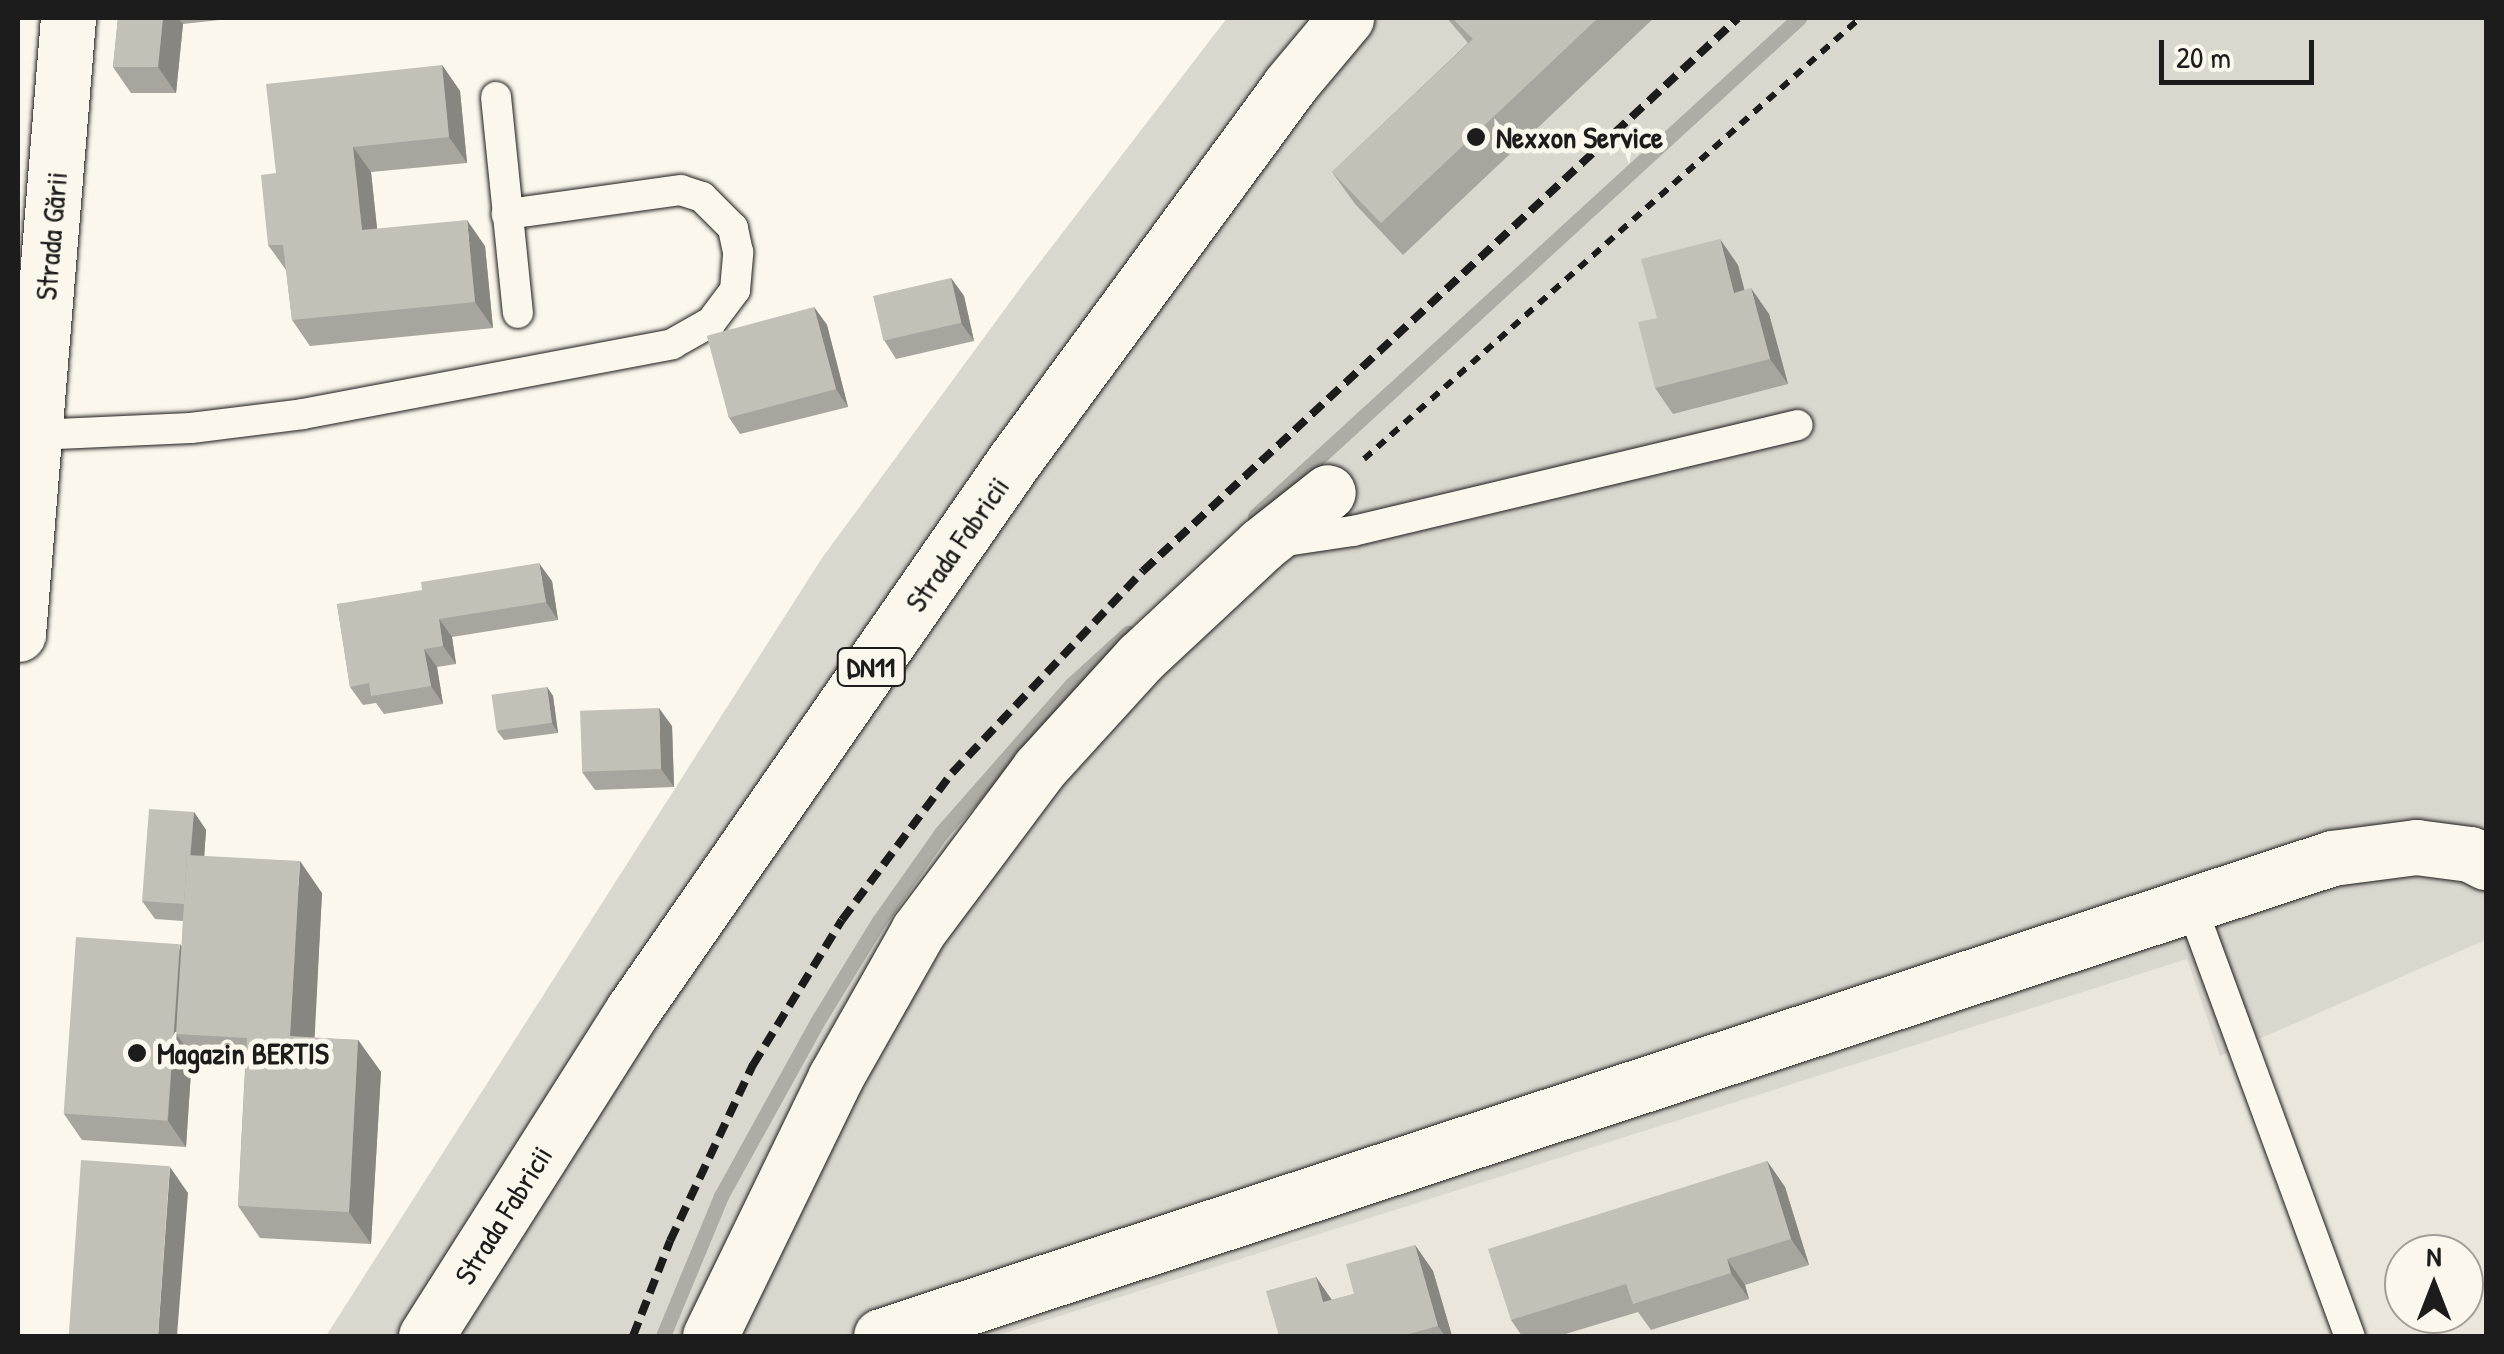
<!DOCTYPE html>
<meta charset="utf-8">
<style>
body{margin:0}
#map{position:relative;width:2504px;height:1354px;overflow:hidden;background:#fbf7ec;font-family:"Patrick Hand",sans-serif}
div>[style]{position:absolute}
.built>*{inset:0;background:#eae6dc}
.green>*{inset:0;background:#dad7ce}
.stream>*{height:15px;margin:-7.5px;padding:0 7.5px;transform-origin:7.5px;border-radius:7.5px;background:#afaca5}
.path>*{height:6px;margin-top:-3px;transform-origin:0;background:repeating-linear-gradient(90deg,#1c1c1c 0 10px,transparent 0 18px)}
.roads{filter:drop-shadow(0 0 2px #1c1c1c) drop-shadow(0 0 2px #1c1c1c)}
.service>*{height:30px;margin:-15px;padding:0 15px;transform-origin:15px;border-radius:15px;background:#fbf7ec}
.minor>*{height:55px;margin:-27.5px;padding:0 27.5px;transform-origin:27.5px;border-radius:27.5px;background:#fbf7ec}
.secondary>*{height:55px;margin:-27.5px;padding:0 27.5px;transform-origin:27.5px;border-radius:27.5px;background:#fbf7ec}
.trunk>*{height:55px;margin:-27.5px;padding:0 27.5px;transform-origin:27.5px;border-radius:27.5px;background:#fbf7ec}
.rail>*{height:8px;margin-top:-4px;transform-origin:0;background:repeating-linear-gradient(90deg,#1c1c1c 0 15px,transparent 0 23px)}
.wall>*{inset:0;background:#a8a59e}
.shaded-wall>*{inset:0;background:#888681}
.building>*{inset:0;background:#c3c0b8;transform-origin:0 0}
.dots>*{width:28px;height:28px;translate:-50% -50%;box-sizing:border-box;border:5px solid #fbf7ec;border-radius:50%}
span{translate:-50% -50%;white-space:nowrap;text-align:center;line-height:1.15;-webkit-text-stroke:10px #fbf7ec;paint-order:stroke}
.shield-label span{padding:2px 8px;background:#fbf7ec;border:2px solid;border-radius:8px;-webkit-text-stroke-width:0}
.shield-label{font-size:28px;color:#1c1c1c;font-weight:700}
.poi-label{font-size:30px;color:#1c1c1c;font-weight:700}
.left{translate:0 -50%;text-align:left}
.street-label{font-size:30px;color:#1c1c1c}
.frame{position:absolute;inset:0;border:20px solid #1c1c1c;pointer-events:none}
.north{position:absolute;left:2384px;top:1234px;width:100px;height:100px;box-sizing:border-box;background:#fbf7ec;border:2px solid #a29f99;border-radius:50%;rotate:0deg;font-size:28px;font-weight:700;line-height:40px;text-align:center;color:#1c1c1c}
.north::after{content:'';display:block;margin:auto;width:35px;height:45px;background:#1c1c1c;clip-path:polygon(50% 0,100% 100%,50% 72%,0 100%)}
.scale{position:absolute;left:2159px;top:40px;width:155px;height:45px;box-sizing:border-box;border:5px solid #1c1c1c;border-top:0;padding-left:12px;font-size:30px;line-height:35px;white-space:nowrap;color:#1c1c1c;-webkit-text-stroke:8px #fbf7ec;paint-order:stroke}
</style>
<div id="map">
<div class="built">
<i style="clip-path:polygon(evenodd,2486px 940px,2486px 1336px,997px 1336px,2188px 958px,2221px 1055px,2486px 940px,2404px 1254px,2464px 1254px,2464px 1314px,2404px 1314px,2404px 1254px)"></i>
</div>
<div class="green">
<i style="clip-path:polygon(1227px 18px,2486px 18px,2486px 940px,2220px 1056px,2187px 959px,997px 1336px,326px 1336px,822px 558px,1027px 279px)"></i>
</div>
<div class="stream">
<i style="left:1255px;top:516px;width:738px;rotate:-42.47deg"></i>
<i style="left:663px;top:1336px;width:152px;rotate:-67.5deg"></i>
<i style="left:721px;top:1196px;width:199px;rotate:-61.1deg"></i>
<i style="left:817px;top:1022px;width:119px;rotate:-58.5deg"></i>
<i style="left:879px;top:921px;width:108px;rotate:-54.8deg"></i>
<i style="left:941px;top:833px;width:198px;rotate:-48.7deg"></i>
<i style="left:1072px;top:684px;width:76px;rotate:-42.3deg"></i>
</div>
<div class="path">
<i style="left:1364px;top:459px;width:664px;rotate:-41.64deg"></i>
</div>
<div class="roads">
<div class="service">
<i style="left:496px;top:97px;width:217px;rotate:84.2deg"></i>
<i style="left:35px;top:435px;width:156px;rotate:-2.6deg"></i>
<i style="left:191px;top:428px;width:113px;rotate:-7.1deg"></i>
<i style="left:303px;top:414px;width:376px;rotate:-10.7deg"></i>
<i style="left:672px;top:344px;width:45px;rotate:-29.4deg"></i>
<i style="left:711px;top:322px;width:40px;rotate:-53deg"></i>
<i style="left:735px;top:290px;width:38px;rotate:-85deg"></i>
<i style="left:738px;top:252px;width:25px;rotate:-102deg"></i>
<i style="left:733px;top:228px;width:44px;rotate:-135deg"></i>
<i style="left:702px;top:197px;width:22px;rotate:-162deg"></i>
<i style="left:681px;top:190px;width:176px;rotate:172.1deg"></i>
<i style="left:1279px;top:542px;width:75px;rotate:-8.5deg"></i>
<i style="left:1353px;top:531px;width:457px;rotate:-13.4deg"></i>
<i style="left:2191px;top:905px;width:459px;rotate:69.8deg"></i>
</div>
<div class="minor">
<i style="left:710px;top:1336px;width:287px;rotate:-64.1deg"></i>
<i style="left:835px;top:1078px;width:169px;rotate:-60.5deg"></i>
<i style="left:918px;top:931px;width:202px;rotate:-53.2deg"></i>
<i style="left:1039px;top:769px;width:150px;rotate:-47.7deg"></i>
<i style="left:1140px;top:658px;width:166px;rotate:-43deg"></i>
<i style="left:1261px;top:545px;width:85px;rotate:-38.3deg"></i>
<i style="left:881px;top:1336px;width:1528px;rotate:-18.23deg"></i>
<i style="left:2332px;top:858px;width:85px;rotate:-7.5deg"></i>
<i style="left:2416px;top:847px;width:54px;rotate:7.4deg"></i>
<i style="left:2470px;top:854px;width:18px;rotate:27deg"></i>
</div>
<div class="secondary">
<i style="left:18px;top:634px;width:618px;rotate:-85.36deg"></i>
</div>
<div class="trunk">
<i style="left:426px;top:1336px;width:386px;rotate:-57.6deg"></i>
<i style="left:633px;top:1010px;width:668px;rotate:-55.24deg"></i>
<i style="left:1014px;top:461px;width:465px;rotate:-53.7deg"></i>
<i style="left:1289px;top:86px;width:89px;rotate:-50deg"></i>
</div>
</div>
<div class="rail">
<i style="left:633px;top:1336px;width:102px;rotate:-68.7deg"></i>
<i style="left:670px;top:1241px;width:195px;rotate:-64.8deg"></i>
<i style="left:753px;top:1065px;width:170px;rotate:-58.5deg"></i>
<i style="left:842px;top:920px;width:184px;rotate:-53.2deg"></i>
<i style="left:952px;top:773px;width:278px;rotate:-46.6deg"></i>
<i style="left:1143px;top:571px;width:812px;rotate:-42.9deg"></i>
</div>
<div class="wall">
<i style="clip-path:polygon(118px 18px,238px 18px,183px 24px,176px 93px,131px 93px,113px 67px)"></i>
<i style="clip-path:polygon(1447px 18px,1654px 18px,1403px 255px,1355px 204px,1332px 172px,1468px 43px)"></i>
<i style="clip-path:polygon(442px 65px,460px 91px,467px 163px,371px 172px,377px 229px,485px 246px,493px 328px,310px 346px,292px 320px,286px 270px,268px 245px,276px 173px)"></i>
<i style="clip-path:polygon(1738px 265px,1744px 290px,1769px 314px,1788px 384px,1673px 414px,1655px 388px,1657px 318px)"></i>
<i style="clip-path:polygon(951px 278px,964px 296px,974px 341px,896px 359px,884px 340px)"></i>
<i style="clip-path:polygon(814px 307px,827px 325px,848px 407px,740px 434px,728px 416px)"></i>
<i style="clip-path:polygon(552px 581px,558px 620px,452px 637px,456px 664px,437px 667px,443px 704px,384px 714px,376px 703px,363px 705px,350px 687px,337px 604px)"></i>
<i style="clip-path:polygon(547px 687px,553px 696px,558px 733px,504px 740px,497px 731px)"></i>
<i style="clip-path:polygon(672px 726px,674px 787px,595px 790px,582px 772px)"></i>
<i style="clip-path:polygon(194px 812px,206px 830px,204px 856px,322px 893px,314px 1038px,358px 1040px,381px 1072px,371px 1244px,260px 1238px,238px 1206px,245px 1069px,199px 1066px,192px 1056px,186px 1147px,82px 1140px,64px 1114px,182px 946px,183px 921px,155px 919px,142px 901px)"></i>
<i style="clip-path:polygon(1767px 1161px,1785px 1187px,1809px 1265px,1745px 1285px,1749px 1299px,1651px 1330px,1638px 1312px,1559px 1336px,1522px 1336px,1511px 1320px)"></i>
<i style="clip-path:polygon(1415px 1245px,1433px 1271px,1452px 1336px,1279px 1336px,1316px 1277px,1331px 1300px,1354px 1294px)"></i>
</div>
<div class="shaded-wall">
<i style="clip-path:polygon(163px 18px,178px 18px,183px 24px,176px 93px,158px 67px)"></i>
<i style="clip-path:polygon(442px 65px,460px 91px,467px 163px,449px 137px)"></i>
<i style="clip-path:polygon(353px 147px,371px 172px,380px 256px,362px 230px)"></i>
<i style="clip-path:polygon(467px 220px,485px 246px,493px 328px,475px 302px)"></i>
<i style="clip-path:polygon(1720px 239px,1738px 265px,1752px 319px,1734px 293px)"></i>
<i style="clip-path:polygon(951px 278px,964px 296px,974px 341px,961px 323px)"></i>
<i style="clip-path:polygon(1751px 288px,1769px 314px,1788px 384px,1770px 359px)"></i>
<i style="clip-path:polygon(814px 307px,827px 325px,848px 407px,836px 389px)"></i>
<i style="clip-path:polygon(539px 563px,552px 581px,558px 620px,546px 602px)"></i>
<i style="clip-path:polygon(439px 619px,452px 637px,456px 664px,443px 646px)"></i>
<i style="clip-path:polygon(424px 649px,437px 667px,443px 704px,431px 686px)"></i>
<i style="clip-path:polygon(547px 687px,553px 696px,558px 733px,552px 723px)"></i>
<i style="clip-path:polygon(659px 708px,672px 726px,674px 787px,661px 769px)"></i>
<i style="clip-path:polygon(194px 812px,206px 830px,200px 922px,187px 904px)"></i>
<i style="clip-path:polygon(300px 861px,322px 893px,313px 1069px,290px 1036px)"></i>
<i style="clip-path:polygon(180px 944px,198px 970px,176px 1034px,192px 1056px,186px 1147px,168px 1121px)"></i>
<i style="clip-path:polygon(358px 1040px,381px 1072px,371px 1244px,349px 1212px)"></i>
<i style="clip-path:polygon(1767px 1161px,1785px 1187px,1809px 1265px,1791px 1239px)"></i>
<i style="clip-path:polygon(170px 1167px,188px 1193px,177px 1336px,158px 1336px)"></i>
<i style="clip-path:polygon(1415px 1245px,1433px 1271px,1452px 1336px,1445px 1336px,1438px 1326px)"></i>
<i style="clip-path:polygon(1727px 1259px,1745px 1285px,1749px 1299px,1731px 1273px)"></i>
<i style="clip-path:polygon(1316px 1277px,1334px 1303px,1323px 1302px)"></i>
</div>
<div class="building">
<i style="clip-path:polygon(118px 18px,163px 18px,158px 67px,113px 67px)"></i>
<i style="clip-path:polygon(1452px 18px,1598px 18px,1381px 223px,1332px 172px,1473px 39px)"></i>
<i style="clip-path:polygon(442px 65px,449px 137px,353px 147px,362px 230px,467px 220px,475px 302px,292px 320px,283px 245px,268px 245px,261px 175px,276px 173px,266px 84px)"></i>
<i style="clip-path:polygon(1720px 239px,1734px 293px,1751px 288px,1770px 359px,1655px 388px,1638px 322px,1657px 318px,1641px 259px)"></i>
<i style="left:951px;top:278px;width:46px;height:80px;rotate:77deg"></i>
<i style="left:814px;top:307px;width:85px;height:111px;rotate:75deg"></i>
<i style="clip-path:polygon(539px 563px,546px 602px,439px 619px,443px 646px,424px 649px,431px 686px,371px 696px,369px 683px,350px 687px,337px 604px,422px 590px,421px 582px)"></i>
<i style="left:547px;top:687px;width:36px;height:56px;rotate:82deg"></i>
<i style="left:659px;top:708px;width:61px;height:79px;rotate:88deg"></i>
<i style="clip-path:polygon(149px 809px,194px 812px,190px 855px,187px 855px,184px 904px,142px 901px)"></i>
<i style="clip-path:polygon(187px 855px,300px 861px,290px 1036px,358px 1040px,349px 1212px,238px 1206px,247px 1038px,176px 1034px)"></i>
<i style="left:76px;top:937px;width:104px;height:177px;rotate:4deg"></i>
<i style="left:81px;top:1160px;width:89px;height:176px;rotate:4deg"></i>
<i style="clip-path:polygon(1767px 1161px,1791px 1239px,1727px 1259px,1731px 1273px,1633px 1304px,1626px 1284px,1511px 1320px,1488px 1249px)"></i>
<i style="clip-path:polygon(1415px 1245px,1438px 1326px,1402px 1336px,1279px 1336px,1266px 1291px,1316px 1277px,1323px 1302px,1354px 1294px,1346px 1264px)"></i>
</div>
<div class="dots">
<i style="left:1476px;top:137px;background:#1c1c1c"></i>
<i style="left:137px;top:1053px;background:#1c1c1c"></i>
</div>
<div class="shield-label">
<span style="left:871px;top:667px">DN11</span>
</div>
<div class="poi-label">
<span class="left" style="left:1496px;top:137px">Nexxon Service</span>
<span class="left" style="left:157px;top:1053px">Magazin BERTIS</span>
</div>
<div class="street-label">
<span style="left:51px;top:236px;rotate:-85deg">Strada Gării</span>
<span style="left:957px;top:544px;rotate:-55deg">Strada Fabricii</span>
<span style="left:503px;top:1215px;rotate:-58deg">Strada Fabricii</span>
</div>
<div class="frame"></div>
<div class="north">N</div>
<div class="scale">20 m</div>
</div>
